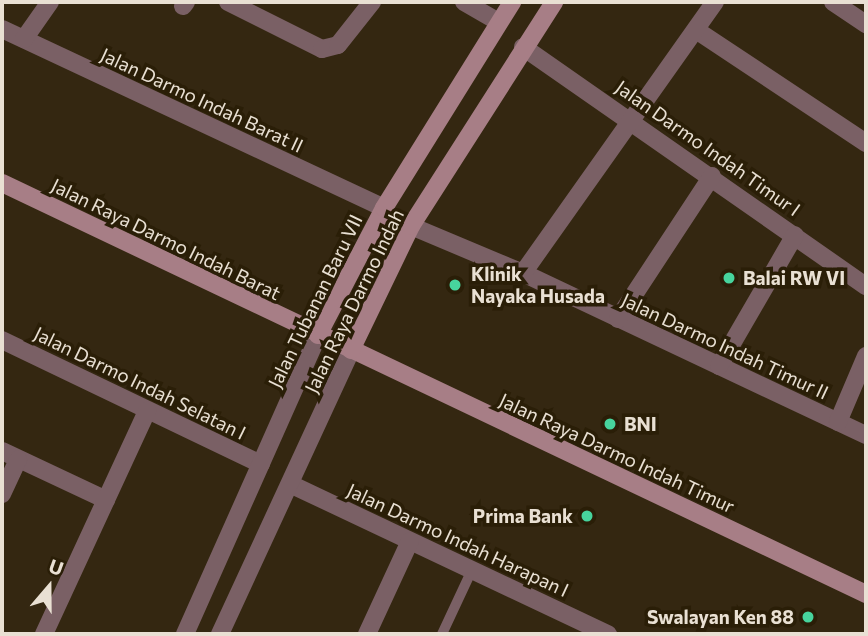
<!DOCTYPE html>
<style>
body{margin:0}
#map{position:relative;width:868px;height:636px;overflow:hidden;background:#342711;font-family:Commissioner,sans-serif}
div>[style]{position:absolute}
.lane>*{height:10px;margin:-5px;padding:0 5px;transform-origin:5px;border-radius:5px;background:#7a6065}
.street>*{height:18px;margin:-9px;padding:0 9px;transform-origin:9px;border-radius:9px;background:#7a6065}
.secondary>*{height:18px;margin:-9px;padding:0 9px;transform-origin:9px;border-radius:9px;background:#a77e86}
.dots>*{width:19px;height:19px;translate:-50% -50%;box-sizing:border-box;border:4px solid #2a1e07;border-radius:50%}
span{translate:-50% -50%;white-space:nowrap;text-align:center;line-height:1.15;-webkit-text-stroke:7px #2a1e07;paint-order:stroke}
.street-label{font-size:19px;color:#e9e0d3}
.poi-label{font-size:19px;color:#e9e0d3;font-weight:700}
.left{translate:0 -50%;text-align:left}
.right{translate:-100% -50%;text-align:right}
.frame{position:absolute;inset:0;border:4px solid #e9e0d3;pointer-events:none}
.north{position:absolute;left:14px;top:552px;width:70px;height:70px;-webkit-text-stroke:5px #2a1e07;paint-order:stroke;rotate:20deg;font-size:19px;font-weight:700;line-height:28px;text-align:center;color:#e9e0d3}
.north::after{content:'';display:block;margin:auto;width:24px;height:32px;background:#e9e0d3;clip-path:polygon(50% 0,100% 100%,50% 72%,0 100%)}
</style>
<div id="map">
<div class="lane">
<i style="left:442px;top:634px;width:71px;rotate:-64.9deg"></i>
</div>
<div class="street">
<i style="left:228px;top:2px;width:105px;rotate:26.6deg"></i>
<i style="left:322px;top:49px;width:16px;rotate:-14deg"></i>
<i style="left:338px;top:45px;width:55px;rotate:-51.7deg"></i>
<i style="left:464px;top:2px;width:39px;rotate:30deg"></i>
<i style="left:833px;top:2px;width:40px;rotate:34deg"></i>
<i style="left:183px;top:6px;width:5px;rotate:-53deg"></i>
<i style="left:2px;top:29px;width:422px;rotate:25.1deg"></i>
<i style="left:696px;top:30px;width:204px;rotate:33.6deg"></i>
<i style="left:24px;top:39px;width:45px;rotate:-54.9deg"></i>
<i style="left:523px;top:47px;width:418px;rotate:34.9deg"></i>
<i style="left:411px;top:226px;width:121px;rotate:22.8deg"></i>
<i style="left:523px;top:273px;width:379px;rotate:25.3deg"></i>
<i style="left:523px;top:273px;width:332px;rotate:-54.7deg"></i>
<i style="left:618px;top:319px;width:171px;rotate:-56.7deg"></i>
<i style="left:2px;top:340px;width:287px;rotate:25.6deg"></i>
<i style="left:719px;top:366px;width:151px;rotate:-59.9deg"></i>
<i style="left:838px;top:422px;width:72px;rotate:-67deg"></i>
<i style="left:2px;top:451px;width:115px;rotate:25.2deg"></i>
<i style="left:290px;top:484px;width:352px;rotate:25.3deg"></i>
<i style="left:2px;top:494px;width:38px;rotate:-65deg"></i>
<i style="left:44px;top:634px;width:246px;rotate:-65.2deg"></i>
<i style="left:185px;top:634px;width:327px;rotate:-66deg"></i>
<i style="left:220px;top:634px;width:313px;rotate:-65.2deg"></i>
<i style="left:367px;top:634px;width:102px;rotate:-65.2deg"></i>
</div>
<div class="secondary">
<i style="left:2px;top:183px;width:957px;rotate:25.44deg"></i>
<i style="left:318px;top:335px;width:143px;rotate:-62.5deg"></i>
<i style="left:384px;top:208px;width:243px;rotate:-58.1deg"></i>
<i style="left:351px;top:350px;width:138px;rotate:-64.2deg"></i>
<i style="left:411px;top:226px;width:266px;rotate:-57.4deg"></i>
</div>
<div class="dots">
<i style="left:729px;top:278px;background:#47d49d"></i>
<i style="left:455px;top:285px;background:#47d49d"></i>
<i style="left:610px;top:424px;background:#47d49d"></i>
<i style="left:587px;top:516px;background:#47d49d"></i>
<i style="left:808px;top:617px;background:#47d49d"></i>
</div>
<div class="street-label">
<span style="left:202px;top:100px;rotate:25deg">Jalan Darmo Indah Barat II</span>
<span style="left:708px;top:148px;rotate:35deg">Jalan Darmo Indah Timur I</span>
<span style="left:166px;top:239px;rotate:26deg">Jalan Raya Darmo Indah Barat</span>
<span style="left:315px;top:301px;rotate:-64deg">Jalan Tubanan Baru VII</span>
<span style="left:354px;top:301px;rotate:-64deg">Jalan Raya Darmo Indah</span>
<span style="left:725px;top:346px;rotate:25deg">Jalan Darmo Indah Timur II</span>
<span style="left:140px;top:383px;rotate:26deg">Jalan Darmo Indah Selatan I</span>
<span style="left:617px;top:453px;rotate:25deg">Jalan Raya Darmo Indah Timur</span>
<span style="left:458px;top:540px;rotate:25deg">Jalan Darmo Indah Harapan I</span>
</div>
<div class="poi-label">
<span class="left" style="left:471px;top:285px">Klinik<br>Nayaka Husada</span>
<span class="left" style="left:743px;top:278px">Balai RW VI</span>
<span class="left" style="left:624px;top:424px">BNI</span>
<span class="right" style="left:573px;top:516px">Prima Bank</span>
<span class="right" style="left:794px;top:617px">Swalayan Ken 88</span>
</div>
<div class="frame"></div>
<div class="north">U</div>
</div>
